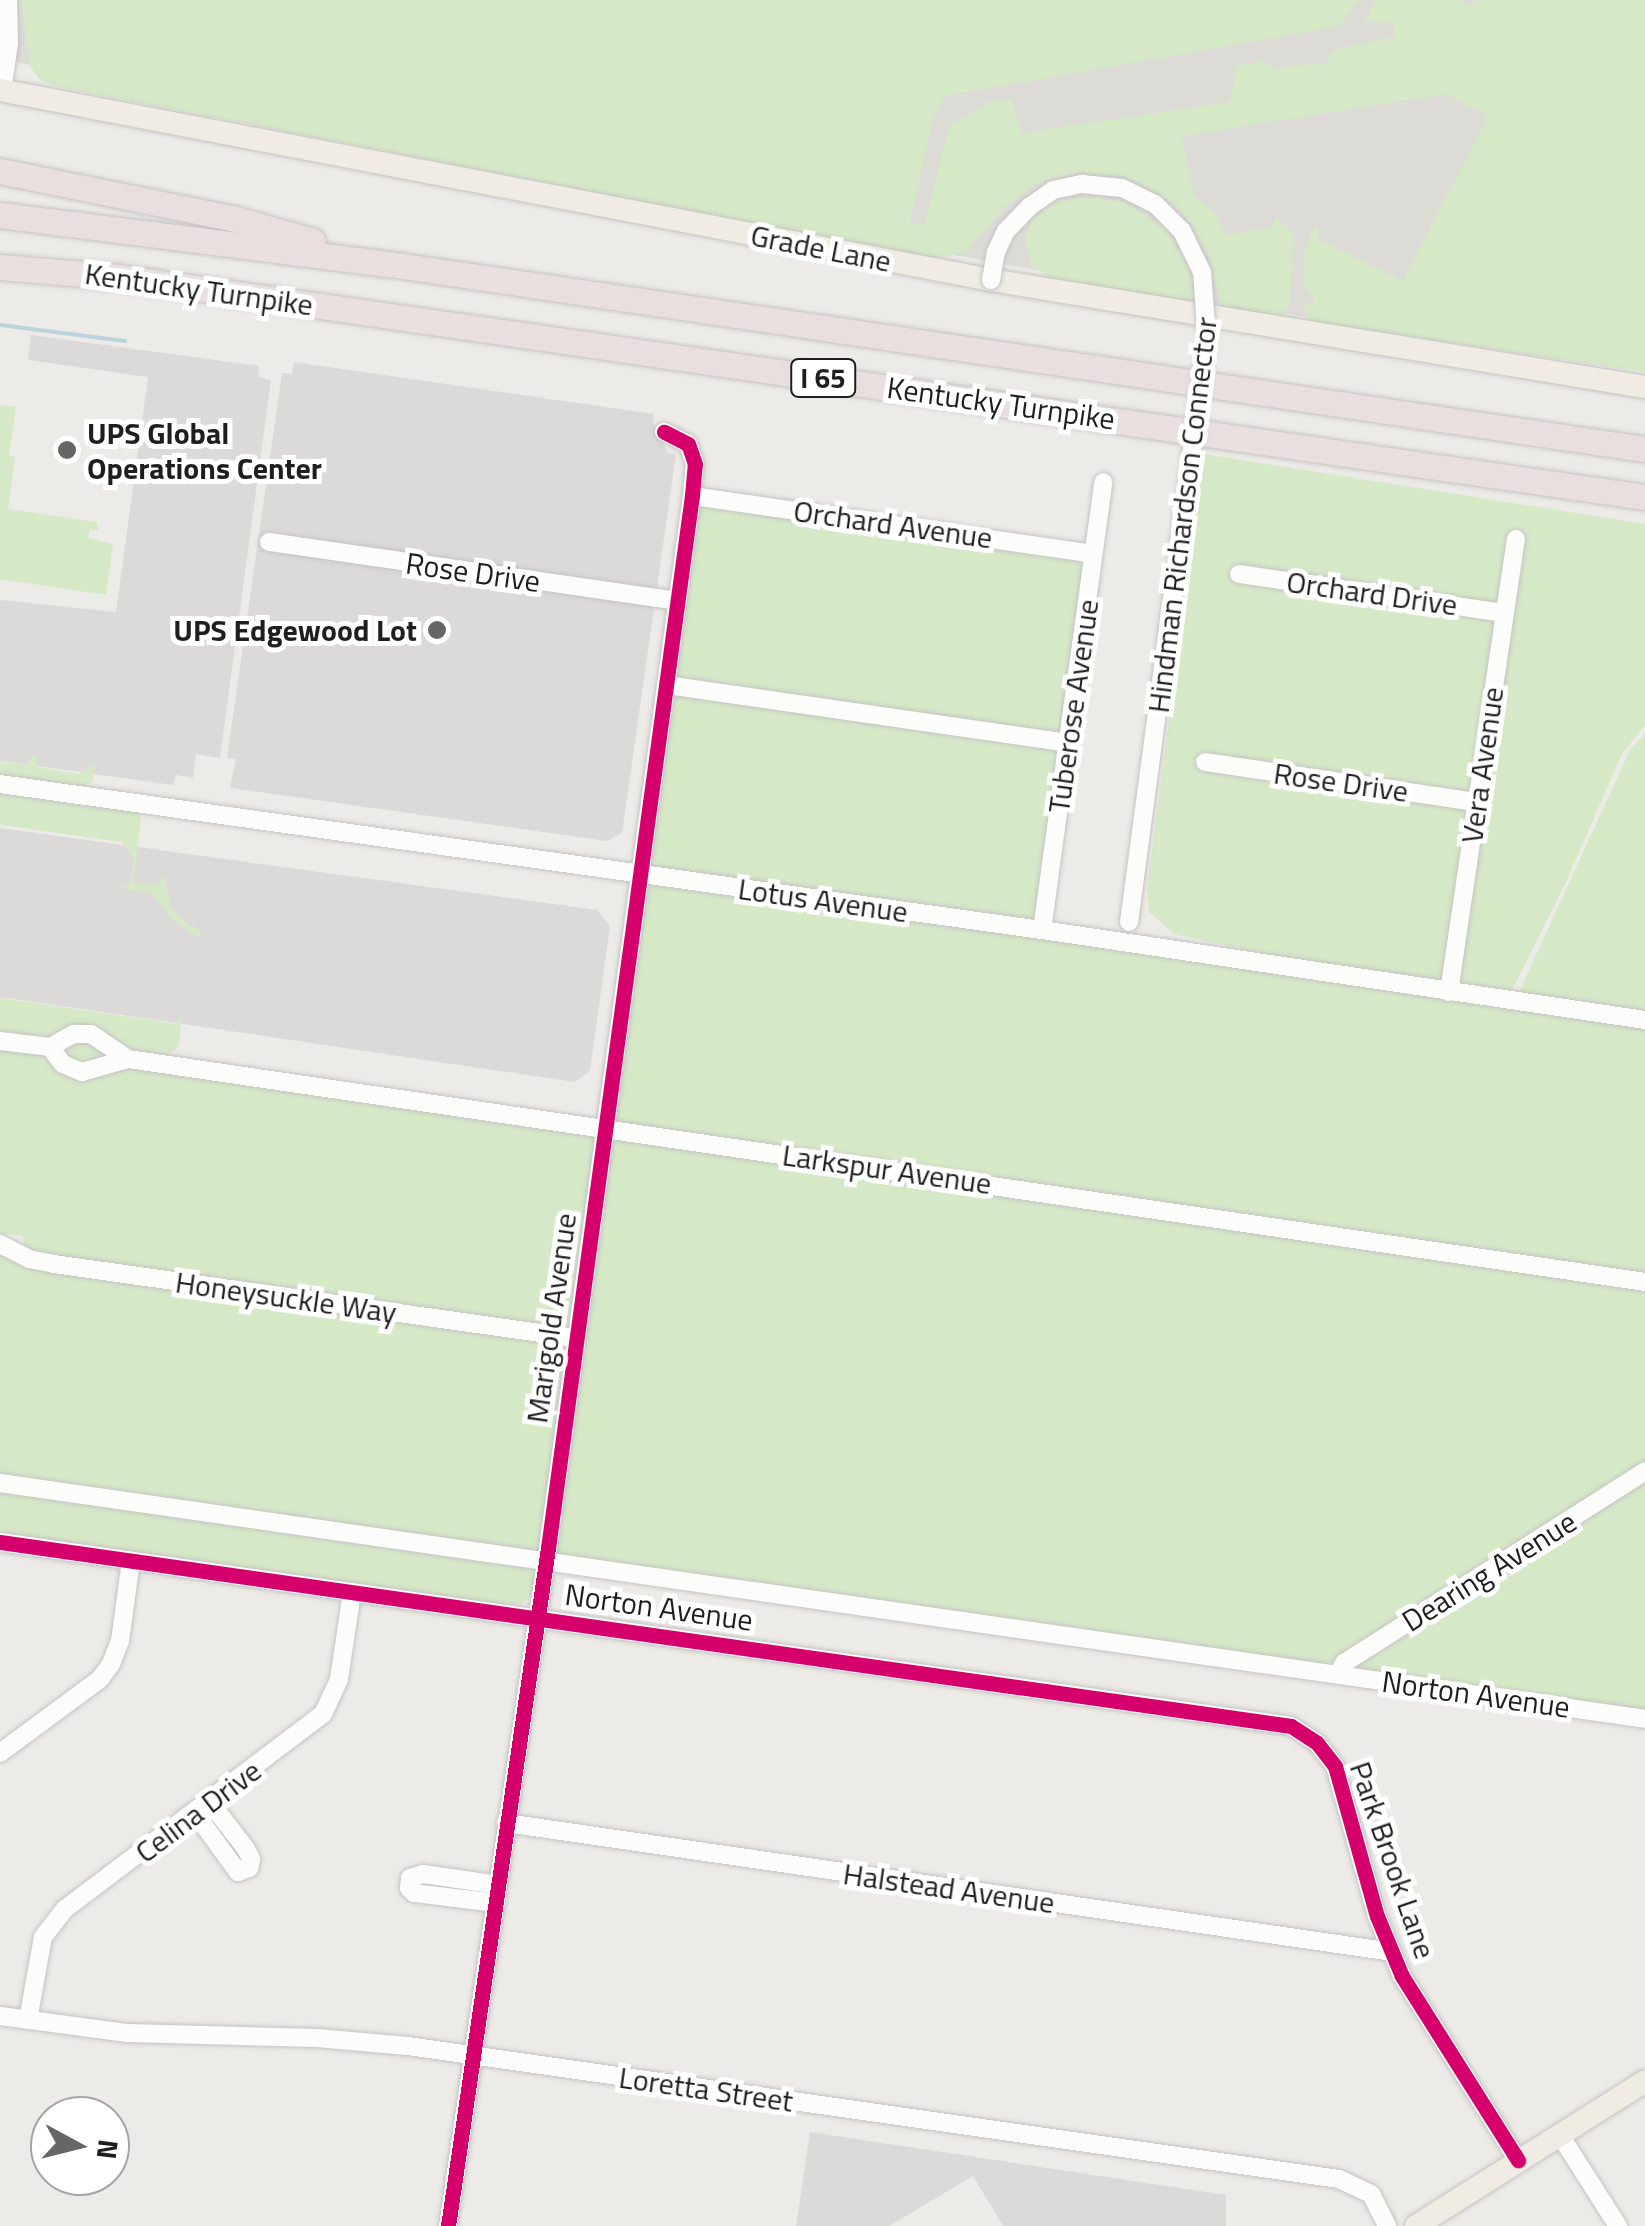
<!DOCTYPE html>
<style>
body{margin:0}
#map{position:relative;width:1645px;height:2226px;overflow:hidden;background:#edebe7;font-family:"Titillium Web",sans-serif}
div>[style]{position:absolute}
.religious>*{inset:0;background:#dbdad8}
.airport>*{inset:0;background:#dcdbd6}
.grass>*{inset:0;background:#d6e9c7}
.stream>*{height:4px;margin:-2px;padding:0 2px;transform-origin:2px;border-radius:2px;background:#bcd4de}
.roads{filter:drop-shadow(0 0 2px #c5c4c3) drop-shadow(0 0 2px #c5c4c3)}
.minor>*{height:18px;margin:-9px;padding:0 9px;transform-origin:9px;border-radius:9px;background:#fcfcfb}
.major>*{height:22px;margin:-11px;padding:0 11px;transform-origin:11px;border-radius:11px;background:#f0ece4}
.highway>*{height:25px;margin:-12.5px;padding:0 12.5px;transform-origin:12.5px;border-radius:12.5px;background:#eadfdf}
.bridges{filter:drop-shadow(0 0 2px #c5c4c3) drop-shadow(0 0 2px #c5c4c3)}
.minor-bridge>*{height:18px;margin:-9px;padding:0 9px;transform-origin:9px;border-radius:9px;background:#fcfcfb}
.cycleway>*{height:15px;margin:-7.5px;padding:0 7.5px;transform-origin:7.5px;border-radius:7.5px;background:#d6006c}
.dots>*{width:28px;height:28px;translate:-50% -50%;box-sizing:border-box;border:5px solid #fff;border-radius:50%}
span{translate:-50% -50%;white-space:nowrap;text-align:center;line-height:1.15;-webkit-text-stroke:10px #fff;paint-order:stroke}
.shield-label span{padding:2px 8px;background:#fff;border:2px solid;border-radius:8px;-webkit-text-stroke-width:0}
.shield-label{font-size:28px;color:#1e1e1e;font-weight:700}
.street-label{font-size:30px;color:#1e1e1e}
.poi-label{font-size:30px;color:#1e1e1e;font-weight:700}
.left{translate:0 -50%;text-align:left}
.right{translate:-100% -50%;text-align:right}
.north{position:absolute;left:30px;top:2096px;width:100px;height:100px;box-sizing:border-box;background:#fff;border:2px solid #a5a5a5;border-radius:50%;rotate:97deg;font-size:28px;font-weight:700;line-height:40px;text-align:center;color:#1e1e1e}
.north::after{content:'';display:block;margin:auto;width:35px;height:45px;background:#666664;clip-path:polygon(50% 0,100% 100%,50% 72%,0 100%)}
</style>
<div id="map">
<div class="religious">
<i style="clip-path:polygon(31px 335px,259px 366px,258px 377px,271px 380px,220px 758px,196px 754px,193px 778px,176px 775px,173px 785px,0 761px,0 600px,116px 612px,148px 377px,28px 360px)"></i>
<i style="clip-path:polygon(294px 362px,654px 414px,653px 422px,668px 453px,676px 454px,622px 833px,607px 841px,230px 788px,236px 759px,227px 758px,282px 373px,292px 374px)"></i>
<i style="clip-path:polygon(0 828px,597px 910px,610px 926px,590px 1071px,575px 1082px,0 997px)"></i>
<i style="clip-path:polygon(810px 2132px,1226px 2195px,1226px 2226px,1003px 2226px,973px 2176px,889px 2226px,796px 2226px)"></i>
</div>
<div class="airport">
<i style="clip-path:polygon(0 0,1645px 0,1645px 367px,1208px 302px,922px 249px,0 59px)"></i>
</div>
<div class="grass">
<i style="clip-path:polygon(21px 0,1359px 0,1339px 26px,945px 96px,933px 117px,910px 222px,924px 225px,949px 126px,991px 101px,1011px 100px,1022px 133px,1230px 102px,1237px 66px,1263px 61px,1274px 68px,1328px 63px,1332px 50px,1397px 37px,1393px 22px,1365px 22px,1375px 0,1462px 0,1466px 6px,1477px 0,1645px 0,1645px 372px,1306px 321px,1303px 295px,1307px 305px,1313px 305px,1313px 297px,1303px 284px,1304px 255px,1314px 226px,1320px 229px,1316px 238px,1403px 281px,1488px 116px,1447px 94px,1182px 136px,1194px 196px,1215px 213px,1226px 235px,1274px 226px,1275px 216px,1294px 234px,1289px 306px,1282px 317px,1221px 307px,1210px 259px,1194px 227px,1170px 200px,1127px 177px,1078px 172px,1040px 182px,1004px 207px,966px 252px,935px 259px,58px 87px,40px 80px,31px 68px)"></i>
<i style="clip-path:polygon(1093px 197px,1125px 202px,1166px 230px,1187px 265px,1197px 305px,1049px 278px,1031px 264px,1025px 241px,1033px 218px,1060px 200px)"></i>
<i style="clip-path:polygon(0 405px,16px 407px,9px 456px,15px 457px,8px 509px,97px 522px,98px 530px,90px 529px,88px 538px,113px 544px,106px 595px,0 579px)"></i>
<i style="clip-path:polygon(1204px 454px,1645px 524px,1645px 725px,1622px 754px,1566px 882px,1510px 994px,1464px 988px,1457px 978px,1502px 592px,1492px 619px,1496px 628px,1473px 787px,1461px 808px,1469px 823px,1444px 979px,1437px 983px,1329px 968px,1174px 934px,1149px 912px,1147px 889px)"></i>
<i style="clip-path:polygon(697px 505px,1078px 555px,1087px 564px,1061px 736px,672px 678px)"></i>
<i style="clip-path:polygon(673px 693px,1063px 748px,1038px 922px,654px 868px,648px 859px)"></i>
<i style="clip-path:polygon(1645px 733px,1645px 1013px,1518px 994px,1630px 750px)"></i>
<i style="clip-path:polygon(31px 756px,37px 757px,37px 767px,79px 774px,96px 763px,92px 782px,80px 787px,0 777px,0 762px,27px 765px)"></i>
<i style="clip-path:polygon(0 790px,137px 809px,141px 820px,133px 883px,159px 884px,160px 878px,165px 879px,170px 906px,187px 924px,201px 930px,200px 937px,175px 923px,153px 894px,118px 887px,130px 884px,134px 860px,122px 842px,0 825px)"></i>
<i style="clip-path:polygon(659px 883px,1645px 1026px,1645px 1273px,618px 1123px,615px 1120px,643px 896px,647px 888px)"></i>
<i style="clip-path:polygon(0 998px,177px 1024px,182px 1013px,179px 1046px,167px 1056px,130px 1051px,87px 1025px,73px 1026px,48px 1040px,0 1035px)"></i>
<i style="clip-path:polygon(90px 1037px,103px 1051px,92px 1067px,63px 1055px,65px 1044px)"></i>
<i style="clip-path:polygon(0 1045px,38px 1050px,56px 1061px,139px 1067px,597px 1134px,571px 1322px,560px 1329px,25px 1251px,23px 1236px,0 1233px)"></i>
<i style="clip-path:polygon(613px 1135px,1645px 1290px,1645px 1465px,1346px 1655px,1323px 1665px,552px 1558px)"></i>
<i style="clip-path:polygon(0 1255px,29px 1265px,562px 1344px,568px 1359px,541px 1552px,533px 1555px,0 1474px)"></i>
<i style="clip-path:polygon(1645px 1476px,1645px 1713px,1355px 1671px,1354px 1665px)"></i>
<i style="clip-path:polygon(0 1486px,532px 1566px,536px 1570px,534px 1593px,522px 1604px,502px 1605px,0 1535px)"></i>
</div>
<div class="stream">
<i style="left:0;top:325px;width:126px;rotate:7.3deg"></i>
</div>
<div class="roads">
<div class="minor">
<i style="left:2px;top:91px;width:49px;rotate:-81.7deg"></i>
<i style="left:9px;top:43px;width:43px;rotate:-91.3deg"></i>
<i style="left:692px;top:496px;width:405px;rotate:8.2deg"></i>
<i style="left:269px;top:542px;width:412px;rotate:8.2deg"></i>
<i style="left:1239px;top:574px;width:268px;rotate:8.4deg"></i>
<i style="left:666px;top:685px;width:406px;rotate:8.2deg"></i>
<i style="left:1205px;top:762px;width:275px;rotate:8.4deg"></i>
<i style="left:0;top:784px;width:1052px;rotate:7.98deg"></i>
<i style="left:1042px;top:930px;width:610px;rotate:8.49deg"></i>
<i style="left:1042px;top:930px;width:452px;rotate:-82.2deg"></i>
<i style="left:1449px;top:992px;width:458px;rotate:-81.6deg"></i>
<i style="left:0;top:1041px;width:50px;rotate:6.8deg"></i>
<i style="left:50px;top:1047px;width:26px;rotate:-29deg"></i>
<i style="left:73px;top:1034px;width:18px"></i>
<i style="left:91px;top:1034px;width:45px;rotate:34deg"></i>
<i style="left:50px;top:1047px;width:21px;rotate:53deg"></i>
<i style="left:63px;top:1064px;width:21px;rotate:23deg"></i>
<i style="left:82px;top:1072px;width:48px;rotate:-15.8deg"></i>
<i style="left:128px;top:1059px;width:1533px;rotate:8.36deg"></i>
<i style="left:0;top:1244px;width:33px;rotate:27deg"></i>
<i style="left:29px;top:1259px;width:25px;rotate:11deg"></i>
<i style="left:54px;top:1264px;width:526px;rotate:8.08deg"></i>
<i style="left:0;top:1483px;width:1662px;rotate:8.16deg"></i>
<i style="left:0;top:1542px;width:1304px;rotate:8.11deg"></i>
<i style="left:1291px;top:1726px;width:31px;rotate:33deg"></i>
<i style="left:1317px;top:1743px;width:29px;rotate:52deg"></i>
<i style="left:1335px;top:1766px;width:156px;rotate:74.4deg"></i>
<i style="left:1377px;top:1916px;width:65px;rotate:67.4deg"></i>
<i style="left:1402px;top:1976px;width:218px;rotate:57.8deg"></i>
<i style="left:1338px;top:1674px;width:13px;rotate:-61deg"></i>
<i style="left:1344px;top:1663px;width:357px;rotate:-32.5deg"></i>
<i style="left:0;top:1753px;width:124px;rotate:-36.5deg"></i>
<i style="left:100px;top:1679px;width:19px;rotate:-54deg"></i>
<i style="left:111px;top:1664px;width:25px;rotate:-69deg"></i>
<i style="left:120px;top:1641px;width:81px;rotate:-82.2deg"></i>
<i style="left:195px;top:1813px;width:73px;rotate:53.9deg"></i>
<i style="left:238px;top:1872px;width:12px;rotate:-20deg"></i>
<i style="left:249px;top:1868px;width:9px;rotate:-77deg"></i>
<i style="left:251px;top:1859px;width:11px;rotate:-117deg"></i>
<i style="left:246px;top:1849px;width:59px;rotate:-127.5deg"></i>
<i style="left:506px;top:1823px;width:895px;rotate:8.28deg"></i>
<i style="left:496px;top:1903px;width:83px;rotate:-173deg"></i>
<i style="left:414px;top:1893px;width:7px;rotate:-135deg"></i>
<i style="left:409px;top:1888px;width:10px;rotate:-84deg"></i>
<i style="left:410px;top:1878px;width:14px;rotate:-17deg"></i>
<i style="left:423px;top:1874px;width:76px;rotate:8.3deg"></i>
<i style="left:0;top:2016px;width:129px;rotate:7.6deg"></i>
<i style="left:128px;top:2033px;width:189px;rotate:1.5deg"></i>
<i style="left:317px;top:2038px;width:91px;rotate:5deg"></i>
<i style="left:408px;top:2046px;width:940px;rotate:8.13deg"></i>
<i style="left:1339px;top:2179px;width:35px;rotate:25deg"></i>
<i style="left:1371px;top:2194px;width:36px;rotate:63deg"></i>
<i style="left:28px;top:2020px;width:84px;rotate:-79.8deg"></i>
<i style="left:43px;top:1937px;width:36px;rotate:-52deg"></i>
<i style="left:65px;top:1909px;width:323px;rotate:-37.1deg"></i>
<i style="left:323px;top:1714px;width:38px;rotate:-65deg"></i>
<i style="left:339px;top:1679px;width:88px;rotate:-81.5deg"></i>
<i style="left:1560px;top:2135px;width:108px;rotate:57.5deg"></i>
<i style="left:448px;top:2226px;width:685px;rotate:-81.61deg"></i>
<i style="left:548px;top:1548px;width:1062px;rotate:-82.21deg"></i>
<i style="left:692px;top:496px;width:32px;rotate:-85deg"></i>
<i style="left:695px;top:464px;width:21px;rotate:-109deg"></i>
<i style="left:688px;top:444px;width:27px;rotate:-153deg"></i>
</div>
<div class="major">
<i style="left:0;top:90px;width:1009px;rotate:10.85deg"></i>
<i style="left:991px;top:280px;width:663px;rotate:9.29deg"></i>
<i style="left:1416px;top:2226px;width:271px;rotate:-32.3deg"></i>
</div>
<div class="highway">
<i style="left:0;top:171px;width:237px;rotate:11.5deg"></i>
<i style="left:232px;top:218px;width:84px;rotate:15.9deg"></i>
<i style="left:0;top:215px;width:393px;rotate:7.2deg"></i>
<i style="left:390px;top:264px;width:1269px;rotate:8.39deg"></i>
<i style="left:0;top:267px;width:120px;rotate:4.8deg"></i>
<i style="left:120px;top:277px;width:1541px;rotate:8.21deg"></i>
</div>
</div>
<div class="bridges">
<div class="minor-bridge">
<i style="left:991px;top:280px;width:28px;rotate:-80deg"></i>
<i style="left:996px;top:252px;width:23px;rotate:-65deg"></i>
<i style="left:1006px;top:231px;width:33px;rotate:-46deg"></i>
<i style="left:1029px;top:207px;width:29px;rotate:-35deg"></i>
<i style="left:1053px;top:190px;width:30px;rotate:-12deg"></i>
<i style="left:1082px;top:184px;width:40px;rotate:5.7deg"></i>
<i style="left:1122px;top:188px;width:37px;rotate:26deg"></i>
<i style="left:1155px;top:204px;width:38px;rotate:45deg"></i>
<i style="left:1182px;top:231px;width:46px;rotate:64deg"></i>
<i style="left:1202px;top:272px;width:65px;rotate:85.6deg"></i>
<i style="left:1207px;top:337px;width:590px;rotate:97.59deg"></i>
</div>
</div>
<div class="cycleway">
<i style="left:0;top:1542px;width:1304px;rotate:8.11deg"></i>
<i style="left:1291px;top:1726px;width:31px;rotate:33deg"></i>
<i style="left:1317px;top:1743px;width:29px;rotate:52deg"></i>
<i style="left:1335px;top:1766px;width:156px;rotate:74.4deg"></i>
<i style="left:1377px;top:1916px;width:65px;rotate:67.4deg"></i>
<i style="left:1402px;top:1976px;width:218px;rotate:57.8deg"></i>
<i style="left:448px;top:2226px;width:685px;rotate:-81.61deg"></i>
<i style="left:548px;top:1548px;width:1062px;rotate:-82.21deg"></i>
<i style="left:692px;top:496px;width:32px;rotate:-85deg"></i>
<i style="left:695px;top:464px;width:21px;rotate:-109deg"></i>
<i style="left:688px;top:444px;width:27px;rotate:-153deg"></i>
</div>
<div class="dots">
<i style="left:67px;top:450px;background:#666664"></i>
<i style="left:437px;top:630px;background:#666664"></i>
</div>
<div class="shield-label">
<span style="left:823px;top:378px">I 65</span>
</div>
<div class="street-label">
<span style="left:821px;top:248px;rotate:11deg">Grade Lane</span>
<span style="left:199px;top:289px;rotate:8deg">Kentucky Turnpike</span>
<span style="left:1001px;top:403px;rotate:8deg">Kentucky Turnpike</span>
<span style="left:1182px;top:515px;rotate:-83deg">Hindman Richardson Connector</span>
<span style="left:893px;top:524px;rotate:8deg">Orchard Avenue</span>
<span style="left:473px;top:572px;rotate:8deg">Rose Drive</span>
<span style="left:1372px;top:593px;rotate:8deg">Orchard Drive</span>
<span style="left:1073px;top:706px;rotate:-82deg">Tuberose Avenue</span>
<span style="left:1482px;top:765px;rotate:-82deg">Vera Avenue</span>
<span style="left:1341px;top:782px;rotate:8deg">Rose Drive</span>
<span style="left:823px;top:900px;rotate:8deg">Lotus Avenue</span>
<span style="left:887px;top:1169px;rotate:8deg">Larkspur Avenue</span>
<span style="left:286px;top:1297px;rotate:8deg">Honeysuckle Way</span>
<span style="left:551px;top:1318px;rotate:-82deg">Marigold Avenue</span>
<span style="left:1489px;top:1571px;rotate:-32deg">Dearing Avenue</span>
<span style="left:659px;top:1607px;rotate:8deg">Norton Avenue</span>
<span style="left:1476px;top:1694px;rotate:8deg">Norton Avenue</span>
<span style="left:198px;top:1811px;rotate:-37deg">Celina Drive</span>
<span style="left:1393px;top:1860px;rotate:71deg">Park Brook Lane</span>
<span style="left:949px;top:1888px;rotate:8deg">Halstead Avenue</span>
<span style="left:706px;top:2089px;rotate:8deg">Loretta Street</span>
</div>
<div class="poi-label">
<span class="left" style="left:87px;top:450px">UPS Global<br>Operations Center</span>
<span class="right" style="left:417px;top:630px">UPS Edgewood Lot</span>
</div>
<div class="north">N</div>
</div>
